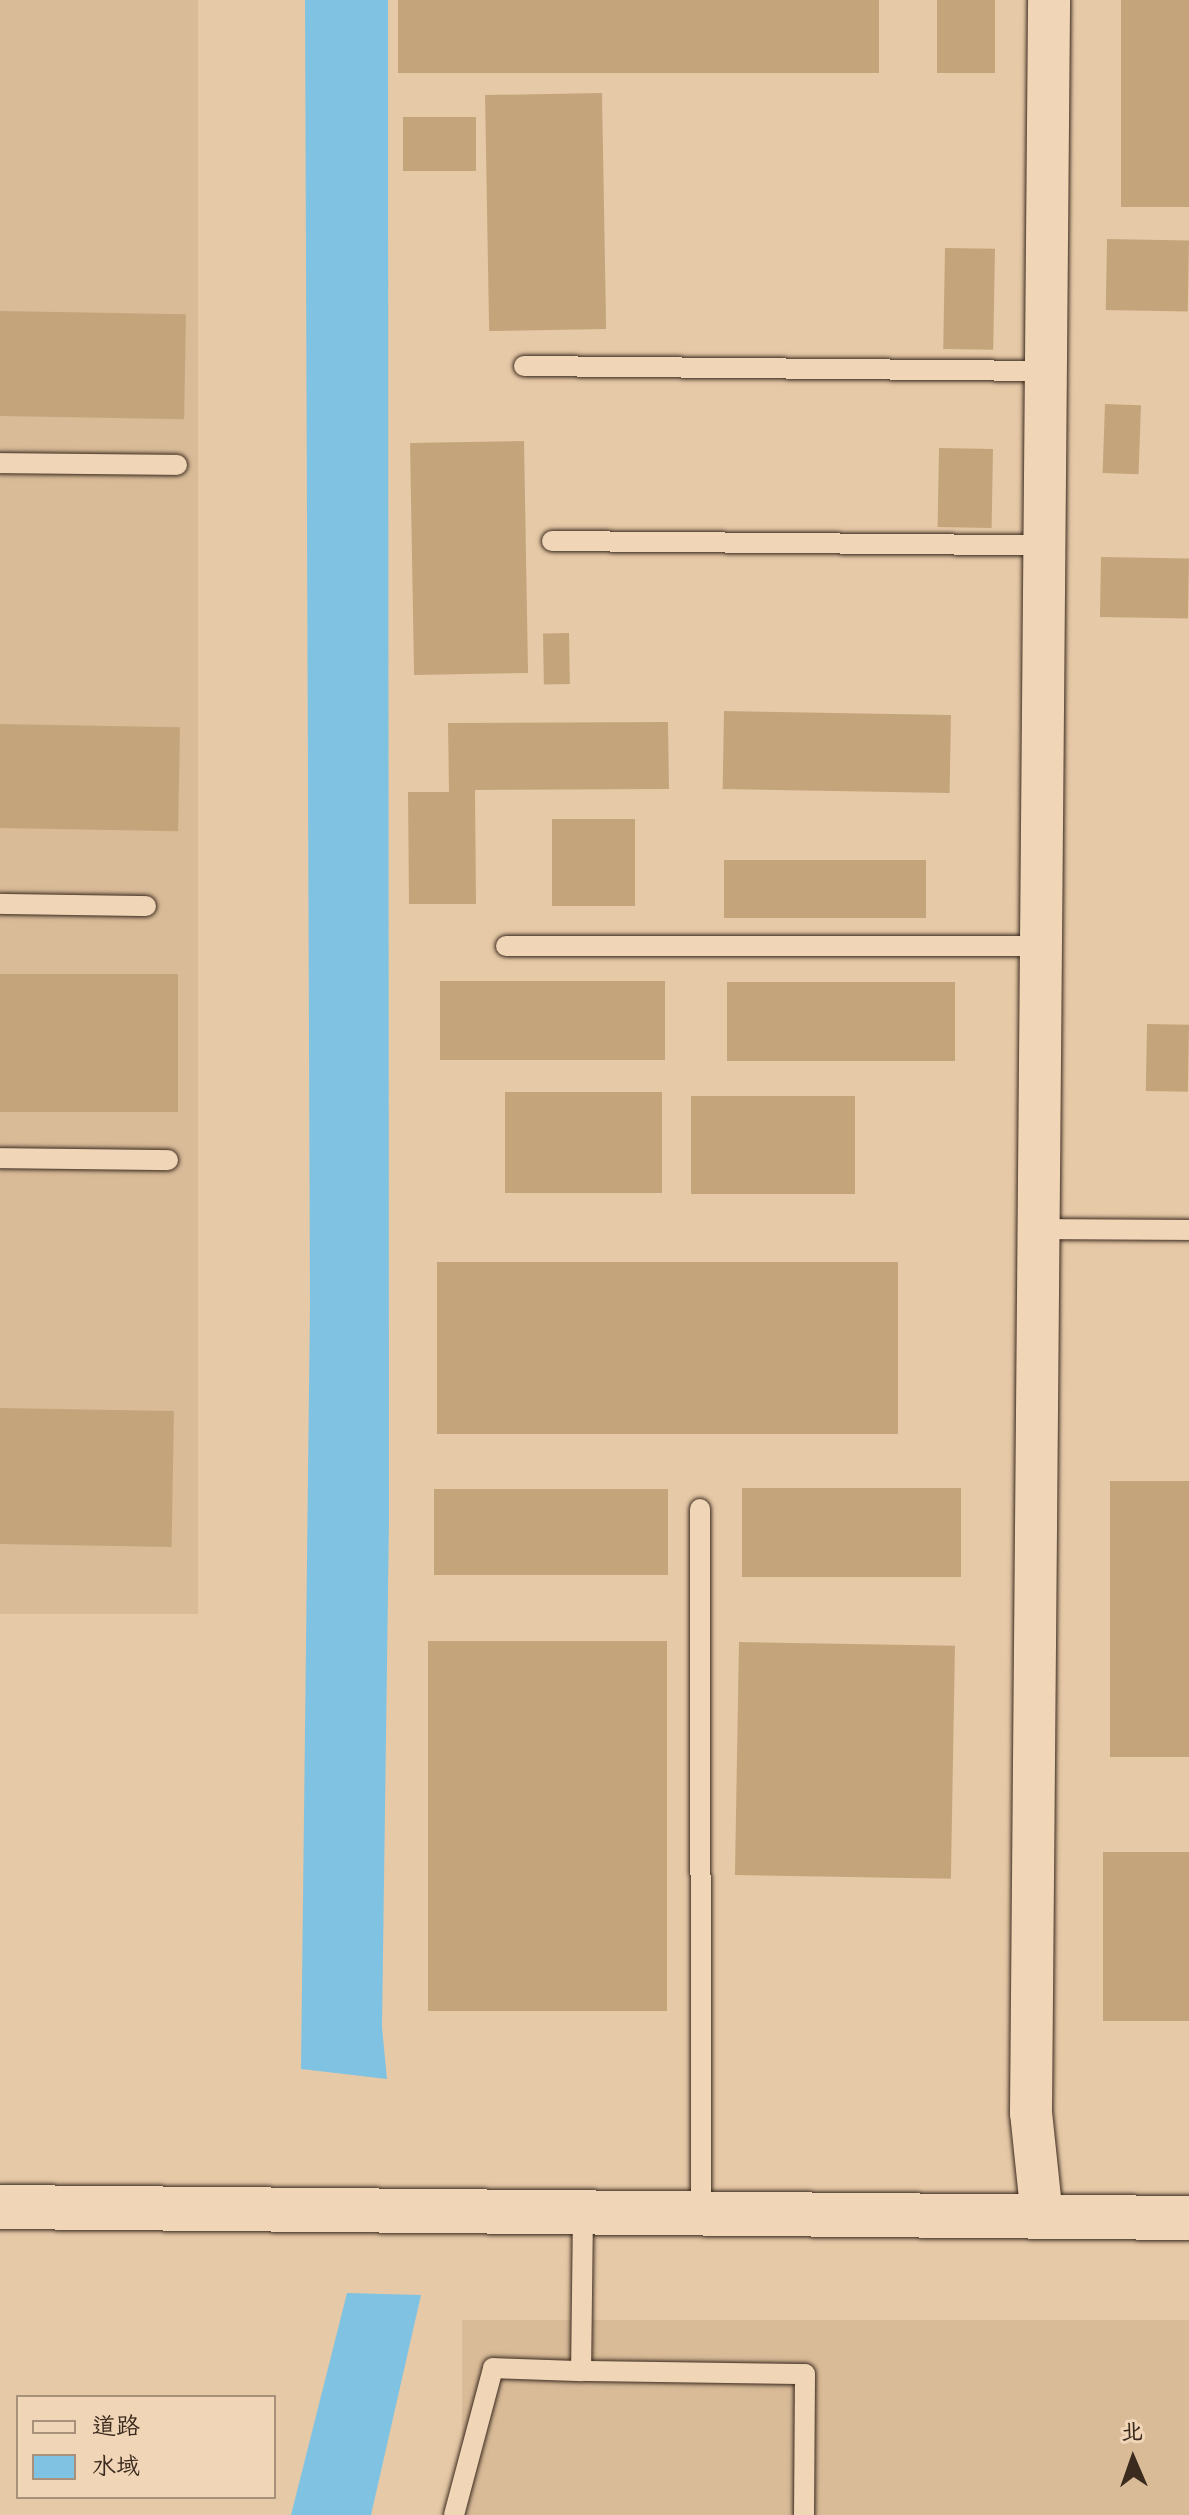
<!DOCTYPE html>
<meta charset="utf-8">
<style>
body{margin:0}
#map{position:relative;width:1189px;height:2515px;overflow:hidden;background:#e6c9a7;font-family:Dekko,"LXGW WenKai TC",sans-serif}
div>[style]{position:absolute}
.built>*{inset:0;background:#d9bb98;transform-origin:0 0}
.water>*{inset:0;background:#80c2e1}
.building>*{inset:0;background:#c4a57b;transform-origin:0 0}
.roads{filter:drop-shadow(0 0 2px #3b2a1e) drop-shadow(0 0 2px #3b2a1e)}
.lane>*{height:20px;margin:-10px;padding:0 10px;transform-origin:10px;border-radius:10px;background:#f0d5b7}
.street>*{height:42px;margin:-21px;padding:0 21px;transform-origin:21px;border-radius:21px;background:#f0d5b7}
.secondary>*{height:44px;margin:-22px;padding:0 22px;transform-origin:22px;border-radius:22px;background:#f0d5b7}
span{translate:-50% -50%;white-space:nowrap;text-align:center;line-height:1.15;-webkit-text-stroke:7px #f0d5b7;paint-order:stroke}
.legend{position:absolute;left:16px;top:2395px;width:260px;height:104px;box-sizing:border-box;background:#f0d5b7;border:2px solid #a8917a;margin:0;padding:10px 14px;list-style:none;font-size:24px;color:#3b2a1e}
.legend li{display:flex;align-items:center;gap:16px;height:40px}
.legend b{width:40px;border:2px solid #a8917a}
.north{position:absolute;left:1093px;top:2419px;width:80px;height:80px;-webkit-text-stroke:6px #f0d5b7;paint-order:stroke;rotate:358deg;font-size:22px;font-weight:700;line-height:32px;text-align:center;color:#3b2a1e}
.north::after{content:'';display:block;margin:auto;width:28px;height:36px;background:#3b2a1e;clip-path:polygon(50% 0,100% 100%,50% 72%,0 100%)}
</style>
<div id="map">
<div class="built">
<i style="left:0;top:0;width:198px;height:1614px"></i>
<i style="left:462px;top:2320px;width:727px;height:202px"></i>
</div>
<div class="water">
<i style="clip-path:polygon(305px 0,388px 0,389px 1519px,382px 2027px,387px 2079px,301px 2069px,310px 1304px)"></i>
<i style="clip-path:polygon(347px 2293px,421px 2295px,371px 2515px,291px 2515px)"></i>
</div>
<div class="building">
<i style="left:398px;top:0;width:481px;height:73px"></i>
<i style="left:937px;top:0;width:58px;height:73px"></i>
<i style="left:1121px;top:0;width:68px;height:207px"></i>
<i style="left:602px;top:93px;width:236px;height:117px;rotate:89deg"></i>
<i style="left:476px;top:117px;width:54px;height:73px;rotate:90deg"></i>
<i style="left:1107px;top:239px;width:82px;height:71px;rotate:1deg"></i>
<i style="left:945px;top:248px;width:50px;height:101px;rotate:1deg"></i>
<i style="left:0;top:311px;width:186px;height:105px;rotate:1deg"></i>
<i style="left:1105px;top:404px;width:36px;height:69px;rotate:2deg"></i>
<i style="left:524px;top:441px;width:232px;height:114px;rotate:89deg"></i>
<i style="left:939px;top:448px;width:54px;height:79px;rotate:1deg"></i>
<i style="left:1101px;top:557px;width:88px;height:60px;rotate:1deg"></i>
<i style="left:569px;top:633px;width:51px;height:26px;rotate:89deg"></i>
<i style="left:724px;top:711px;width:227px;height:78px;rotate:1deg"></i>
<i style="clip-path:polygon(668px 722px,669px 789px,475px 790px,476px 904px,409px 904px,408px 792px,449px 792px,448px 723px)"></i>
<i style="left:0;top:724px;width:180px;height:104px;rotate:1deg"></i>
<i style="left:635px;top:819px;width:87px;height:83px;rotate:90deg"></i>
<i style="left:724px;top:860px;width:202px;height:58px"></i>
<i style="left:0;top:974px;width:178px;height:138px"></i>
<i style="left:440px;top:981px;width:225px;height:79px"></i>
<i style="left:955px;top:982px;width:79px;height:228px;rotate:90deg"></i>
<i style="left:1147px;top:1024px;width:42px;height:67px;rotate:1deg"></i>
<i style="left:662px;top:1092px;width:101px;height:157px;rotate:90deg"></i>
<i style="left:691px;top:1096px;width:164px;height:98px"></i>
<i style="left:437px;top:1262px;width:461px;height:172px"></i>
<i style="left:0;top:1408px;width:174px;height:136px;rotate:1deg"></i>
<i style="left:1110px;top:1481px;width:79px;height:276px"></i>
<i style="left:742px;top:1488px;width:219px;height:89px"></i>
<i style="left:434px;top:1489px;width:234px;height:86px"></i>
<i style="left:428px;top:1641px;width:239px;height:370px"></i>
<i style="left:739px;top:1642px;width:216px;height:233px;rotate:1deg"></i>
<i style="left:1103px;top:1852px;width:86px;height:169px"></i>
</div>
<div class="roads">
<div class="lane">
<i style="left:524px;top:366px;width:522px;rotate:0.55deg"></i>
<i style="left:0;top:463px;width:177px;rotate:0.6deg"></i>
<i style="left:552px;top:541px;width:493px;rotate:0.5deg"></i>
<i style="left:0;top:904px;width:146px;rotate:0.8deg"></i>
<i style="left:506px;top:946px;width:535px"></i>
<i style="left:0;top:1158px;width:168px;rotate:0.7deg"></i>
<i style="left:1039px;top:1229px;width:150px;rotate:0.4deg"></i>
<i style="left:700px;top:1509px;width:704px;rotate:89.92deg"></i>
<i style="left:583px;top:2212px;width:159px;rotate:90.7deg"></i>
<i style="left:581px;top:2371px;width:224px;rotate:0.8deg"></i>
<i style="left:805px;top:2374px;width:141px;rotate:90.4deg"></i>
<i style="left:454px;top:2515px;width:152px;rotate:-75.1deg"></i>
<i style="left:493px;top:2368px;width:88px;rotate:2deg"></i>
</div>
<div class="street">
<i style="left:1042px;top:2217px;width:105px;rotate:-96deg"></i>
<i style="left:1031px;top:2113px;width:2113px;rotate:-89.51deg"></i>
</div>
<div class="secondary">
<i style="left:0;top:2207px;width:1189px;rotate:0.53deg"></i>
</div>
</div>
<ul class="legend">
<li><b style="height:10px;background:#f0d5b7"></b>道路</li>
<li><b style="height:22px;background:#80c2e1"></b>水域</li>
</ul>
<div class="north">北</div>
</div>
